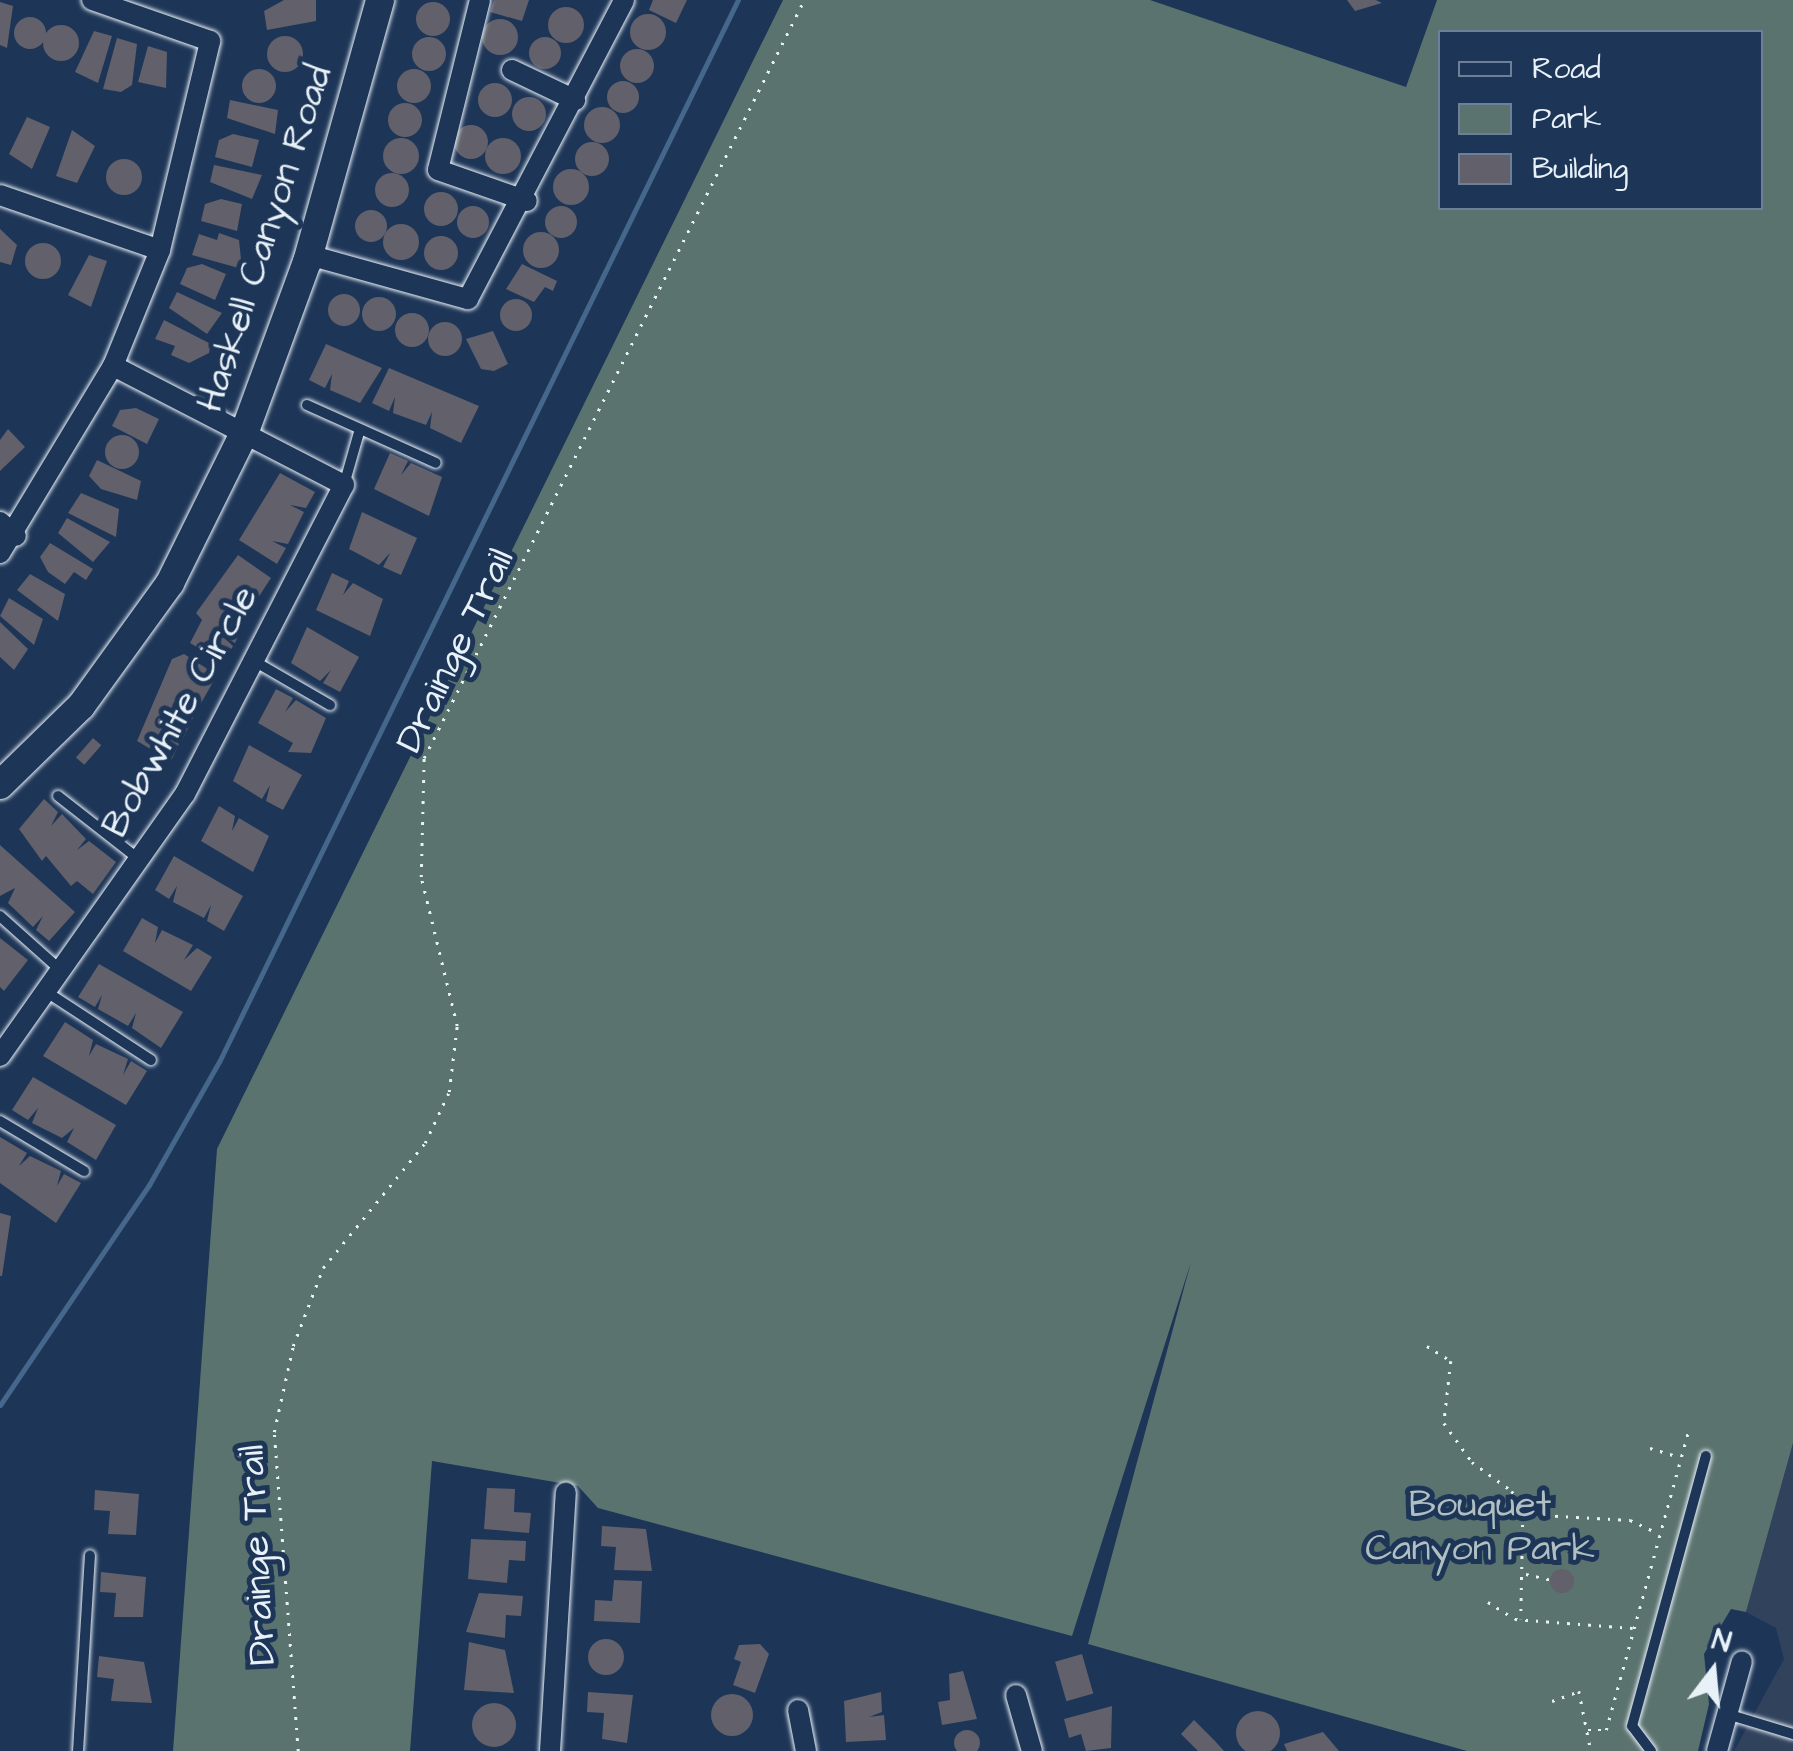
<!DOCTYPE html>
<style>
body{margin:0}
#map{position:relative;width:1793px;height:1751px;overflow:hidden;background:#1d3557;font-family:"Architects Daughter",sans-serif}
div>[style]{position:absolute}
.built>*{inset:0;background:#31425d}
.green>*{inset:0;background:#5b736f}
.stream>*{height:5px;margin:-2.5px;padding:0 2.5px;transform-origin:2.5px;border-radius:2.5px;background:#45678b}
.building>*{inset:0;background:#61606b;transform-origin:0 0}
.round{border-radius:50%}
.path>*{height:2.5px;margin-top:-1.25px;transform-origin:0;background:repeating-linear-gradient(90deg,#e8f1f8 0 2.5px,transparent 0 10.5px)}
.roads{filter:drop-shadow(0 0 2px #e8f1f8) drop-shadow(0 0 2px #e8f1f8)}
.lane>*{height:10px;margin:-5px;padding:0 5px;transform-origin:5px;border-radius:5px;background:#1d3557}
.street>*{height:20px;margin:-10px;padding:0 10px;transform-origin:10px;border-radius:10px;background:#1d3557}
.secondary>*{height:28px;margin:-14px;padding:0 14px;transform-origin:14px;border-radius:14px;background:#1d3557}
span{translate:-50% -50%;white-space:nowrap;text-align:center;line-height:1.15;-webkit-text-stroke:10px #1d3557;paint-order:stroke}
.street-label{font-size:38px;color:#e8f1f8}
.park-label{font-size:38px;color:#b0bfc1}
.legend{position:absolute;left:1438px;top:30px;width:325px;height:180px;box-sizing:border-box;background:#1d3557;border:2px solid #6e8097;margin:0;padding:12px 18px;list-style:none;font-size:30px;color:#e8f1f8}
.legend li{display:flex;align-items:center;gap:20px;height:50px}
.legend b{width:50px;border:2px solid #6e8097}
.north{position:absolute;left:1663px;top:1621px;width:100px;height:100px;-webkit-text-stroke:8px #1d3557;paint-order:stroke;rotate:16deg;font-size:28px;font-weight:700;line-height:40px;text-align:center;color:#e8f1f8}
.north::after{content:'';display:block;margin:auto;width:35px;height:45px;background:#e8f1f8;clip-path:polygon(50% 0,100% 100%,50% 72%,0 100%)}
</style>
<div id="map">
<div class="built">
<i style="clip-path:polygon(1793px 1443px,1793px 1751px,1734px 1751px,1784px 1659px,1776px 1628px,1746px 1612px)"></i>
</div>
<div class="green">
<i style="clip-path:polygon(evenodd,783px 0,1150px 0,1406px 87px,1437px 0,1793px 0,1793px 1443px,1746px 1612px,1731px 1609px,1704px 1654px,1709px 1704px,1698px 1751px,1467px 1751px,1088px 1644px,1191px 1262px,1072px 1636px,598px 1508px,578px 1486px,432px 1461px,410px 1751px,173px 1751px,217px 1149px,783px 0,1440px 32px,1760px 32px,1760px 208px,1440px 208px,1440px 32px)"></i>
</div>
<div class="stream">
<i style="left:0;top:1405px;width:266px;rotate:-55.9deg"></i>
<i style="left:149px;top:1185px;width:142px;rotate:-60.4deg"></i>
<i style="left:219px;top:1062px;width:1182px;rotate:-63.96deg"></i>
</div>
<div class="building">
<i style="clip-path:polygon(284px 0,316px 0,316px 21px,267px 30px,264px 11px)"></i>
<i style="clip-path:polygon(494px 0,529px 0,522px 21px,490px 12px)"></i>
<i style="clip-path:polygon(653px 0,687px 0,676px 23px,649px 10px)"></i>
<i style="clip-path:polygon(1347px 0,1376px 0,1382px 3px,1355px 11px)"></i>
<i class="round" style="left:416px;top:2px;width:34px;height:34px"></i>
<i style="clip-path:polygon(0 2px,13px 6px,7px 48px,0 45px)"></i>
<i class="round" style="left:548px;top:7px;width:36px;height:36px"></i>
<i class="round" style="left:630px;top:14px;width:36px;height:36px"></i>
<i class="round" style="left:14px;top:17px;width:32px;height:32px"></i>
<i class="round" style="left:482px;top:19px;width:36px;height:36px"></i>
<i class="round" style="left:43px;top:25px;width:36px;height:36px"></i>
<i style="clip-path:polygon(94px 31px,112px 36px,98px 83px,75px 72px)"></i>
<i class="round" style="left:267px;top:36px;width:36px;height:36px"></i>
<i class="round" style="left:412px;top:37px;width:34px;height:34px"></i>
<i class="round" style="left:529px;top:37px;width:32px;height:32px"></i>
<i style="clip-path:polygon(117px 38px,137px 44px,132px 85px,121px 92px,103px 89px)"></i>
<i style="clip-path:polygon(148px 46px,167px 52px,166px 88px,138px 82px)"></i>
<i class="round" style="left:620px;top:49px;width:34px;height:34px"></i>
<i class="round" style="left:397px;top:69px;width:34px;height:34px"></i>
<i class="round" style="left:242px;top:69px;width:34px;height:34px"></i>
<i class="round" style="left:607px;top:81px;width:32px;height:32px"></i>
<i class="round" style="left:478px;top:83px;width:34px;height:34px"></i>
<i class="round" style="left:512px;top:97px;width:34px;height:34px"></i>
<i style="clip-path:polygon(230px 100px,278px 110px,275px 134px,227px 118px)"></i>
<i class="round" style="left:388px;top:103px;width:34px;height:34px"></i>
<i class="round" style="left:584px;top:107px;width:36px;height:36px"></i>
<i style="clip-path:polygon(27px 117px,50px 127px,32px 169px,9px 154px)"></i>
<i class="round" style="left:454px;top:125px;width:34px;height:34px"></i>
<i style="clip-path:polygon(72px 130px,95px 146px,77px 183px,56px 176px)"></i>
<i style="clip-path:polygon(233px 134px,259px 140px,252px 167px,215px 157px,219px 140px)"></i>
<i class="round" style="left:383px;top:138px;width:36px;height:36px"></i>
<i class="round" style="left:485px;top:138px;width:36px;height:36px"></i>
<i class="round" style="left:575px;top:142px;width:34px;height:34px"></i>
<i class="round" style="left:106px;top:159px;width:36px;height:36px"></i>
<i style="clip-path:polygon(214px 165px,262px 175px,252px 199px,210px 182px)"></i>
<i class="round" style="left:553px;top:169px;width:36px;height:36px"></i>
<i class="round" style="left:375px;top:173px;width:34px;height:34px"></i>
<i class="round" style="left:424px;top:192px;width:34px;height:34px"></i>
<i style="clip-path:polygon(221px 199px,242px 204px,237px 231px,201px 221px,205px 204px)"></i>
<i class="round" style="left:545px;top:206px;width:32px;height:32px"></i>
<i class="round" style="left:457px;top:206px;width:32px;height:32px"></i>
<i class="round" style="left:355px;top:210px;width:32px;height:32px"></i>
<i class="round" style="left:383px;top:224px;width:36px;height:36px"></i>
<i style="clip-path:polygon(0 229px,17px 245px,11px 265px,0 262px)"></i>
<i class="round" style="left:523px;top:232px;width:36px;height:36px"></i>
<i style="clip-path:polygon(219px 233px,239px 240px,242px 269px,192px 255px,199px 234px,217px 240px)"></i>
<i class="round" style="left:424px;top:236px;width:34px;height:34px"></i>
<i class="round" style="left:25px;top:243px;width:36px;height:36px"></i>
<i style="clip-path:polygon(89px 255px,107px 261px,91px 307px,68px 295px)"></i>
<i style="clip-path:polygon(202px 264px,226px 274px,215px 300px,180px 284px,187px 268px)"></i>
<i style="clip-path:polygon(522px 264px,557px 281px,553px 291px,545px 287px,534px 302px,506px 289px)"></i>
<i style="clip-path:polygon(177px 292px,222px 313px,207px 334px,169px 308px)"></i>
<i class="round" style="left:328px;top:294px;width:32px;height:32px"></i>
<i class="round" style="left:362px;top:297px;width:34px;height:34px"></i>
<i class="round" style="left:500px;top:299px;width:32px;height:32px"></i>
<i class="round" style="left:395px;top:313px;width:34px;height:34px"></i>
<i style="clip-path:polygon(164px 320px,211px 344px,209px 353px,189px 363px,171px 355px,175px 346px,155px 339px)"></i>
<i class="round" style="left:428px;top:322px;width:34px;height:34px"></i>
<i style="clip-path:polygon(493px 331px,508px 364px,494px 371px,481px 369px,466px 339px)"></i>
<i style="clip-path:polygon(326px 344px,382px 368px,360px 403px,330px 390px,332px 374px,325px 388px,309px 380px)"></i>
<i style="clip-path:polygon(389px 368px,479px 406px,461px 443px,430px 428px,432px 412px,426px 425px,393px 413px,395px 397px,389px 411px,372px 403px)"></i>
<i style="clip-path:polygon(136px 408px,159px 419px,147px 444px,112px 426px,120px 410px)"></i>
<i style="clip-path:polygon(8px 429px,25px 447px,0 471px,0 440px)"></i>
<i class="round" style="left:105px;top:435px;width:34px;height:34px"></i>
<i style="clip-path:polygon(390px 453px,408px 461px,401px 475px,411px 463px,442px 477px,429px 516px,374px 489px)"></i>
<i style="clip-path:polygon(97px 460px,141px 481px,137px 500px,101px 489px,89px 476px)"></i>
<i style="clip-path:polygon(280px 473px,315px 492px,306px 508px,290px 505px,304px 512px,288px 544px,272px 541px,286px 548px,277px 564px,239px 540px)"></i>
<i style="clip-path:polygon(81px 493px,119px 509px,116px 537px,68px 513px)"></i>
<i style="clip-path:polygon(362px 512px,417px 538px,401px 575px,383px 567px,390px 553px,379px 565px,349px 549px)"></i>
<i style="clip-path:polygon(67px 518px,110px 542px,93px 562px,58px 533px)"></i>
<i style="clip-path:polygon(50px 543px,93px 569px,86px 580px,74px 572px,65px 584px,48px 572px,40px 557px)"></i>
<i style="clip-path:polygon(238px 555px,271px 578px,252px 607px,239px 601px,250px 611px,235px 643px,221px 635px,233px 646px,224px 663px,190px 643px,202px 620px,196px 613px)"></i>
<i style="clip-path:polygon(332px 573px,349px 581px,343px 595px,353px 583px,383px 599px,370px 636px,316px 610px)"></i>
<i style="clip-path:polygon(30px 574px,65px 594px,58px 621px,17px 590px)"></i>
<i style="clip-path:polygon(9px 598px,43px 619px,34px 645px,0 616px)"></i>
<i style="clip-path:polygon(0 622px,28px 649px,14px 670px,0 657px)"></i>
<i style="clip-path:polygon(307px 627px,359px 657px,340px 692px,323px 683px,331px 670px,320px 681px,291px 663px)"></i>
<i style="clip-path:polygon(184px 654px,217px 675px,200px 705px,185px 698px,197px 709px,182px 741px,168px 733px,179px 744px,171px 761px,137px 741px,172px 659px)"></i>
<i style="clip-path:polygon(276px 689px,293px 698px,285px 712px,296px 700px,326px 718px,311px 753px,288px 752px,293px 743px,258px 723px)"></i>
<i style="left:93px;top:738px;width:11px;height:26px;rotate:41deg"></i>
<i style="clip-path:polygon(249px 745px,302px 775px,283px 810px,266px 801px,270px 785px,262px 799px,233px 781px)"></i>
<i style="clip-path:polygon(44px 799px,58px 812px,51px 826px,62px 814px,86px 839px,77px 850px,89px 841px,116px 862px,93px 894px,77px 881px,71px 886px,46px 856px,42px 861px,19px 829px)"></i>
<i style="clip-path:polygon(219px 806px,235px 816px,232px 831px,239px 818px,269px 836px,253px 872px,201px 841px)"></i>
<i style="clip-path:polygon(0 845px,75px 912px,49px 941px,36px 930px,43px 916px,33px 927px,8px 903px,15px 888px,0 896px)"></i>
<i style="clip-path:polygon(174px 856px,243px 896px,224px 931px,207px 921px,211px 905px,204px 918px,173px 902px,177px 886px,169px 899px,155px 890px)"></i>
<i style="clip-path:polygon(142px 918px,158px 927px,155px 943px,162px 930px,193px 945px,184px 960px,197px 948px,212px 957px,191px 991px,123px 951px)"></i>
<i style="clip-path:polygon(0 938px,28px 960px,4px 991px,0 987px)"></i>
<i style="clip-path:polygon(99px 964px,183px 1012px,161px 1048px,132px 1028px,136px 1013px,128px 1026px,98px 1009px,102px 995px,95px 1007px,78px 997px)"></i>
<i style="clip-path:polygon(65px 1022px,93px 1040px,89px 1056px,96px 1044px,128px 1059px,123px 1075px,131px 1061px,147px 1071px,126px 1105px,43px 1056px)"></i>
<i style="clip-path:polygon(33px 1077px,116px 1125px,96px 1160px,67px 1142px,74px 1128px,62px 1138px,32px 1123px,38px 1108px,28px 1120px,12px 1110px)"></i>
<i style="clip-path:polygon(0 1137px,27px 1153px,19px 1166px,30px 1156px,61px 1171px,57px 1186px,64px 1174px,81px 1183px,56px 1223px,0 1183px)"></i>
<i style="clip-path:polygon(0 1213px,11px 1216px,2px 1276px,0 1276px)"></i>
<i style="clip-path:polygon(487px 1488px,515px 1489px,514px 1512px,531px 1513px,529px 1533px,484px 1529px)"></i>
<i style="clip-path:polygon(95px 1490px,139px 1494px,136px 1535px,108px 1534px,110px 1511px,94px 1510px)"></i>
<i style="clip-path:polygon(602px 1526px,646px 1529px,652px 1571px,614px 1570px,616px 1547px,601px 1546px)"></i>
<i style="clip-path:polygon(471px 1539px,526px 1541px,525px 1561px,509px 1560px,507px 1583px,468px 1579px)"></i>
<i class="round" style="left:1550px;top:1569px;width:24px;height:24px"></i>
<i style="clip-path:polygon(101px 1572px,146px 1577px,143px 1617px,114px 1617px,116px 1593px,100px 1592px)"></i>
<i style="clip-path:polygon(614px 1580px,642px 1581px,640px 1623px,594px 1621px,595px 1600px,612px 1601px)"></i>
<i style="clip-path:polygon(479px 1593px,523px 1596px,521px 1616px,506px 1615px,505px 1638px,466px 1632px)"></i>
<i class="round" style="left:588px;top:1639px;width:36px;height:36px"></i>
<i style="clip-path:polygon(469px 1642px,505px 1650px,514px 1693px,464px 1690px)"></i>
<i style="clip-path:polygon(760px 1644px,769px 1654px,755px 1693px,733px 1685px,741px 1662px,734px 1659px,739px 1645px)"></i>
<i style="left:1082px;top:1654px;width:41px;height:28px;rotate:74deg"></i>
<i style="clip-path:polygon(99px 1656px,144px 1662px,152px 1703px,111px 1701px,114px 1679px,97px 1677px)"></i>
<i style="clip-path:polygon(963px 1671px,977px 1719px,942px 1725px,938px 1702px,950px 1700px,949px 1674px)"></i>
<i style="clip-path:polygon(588px 1692px,633px 1695px,627px 1743px,602px 1739px,604px 1713px,587px 1712px)"></i>
<i style="clip-path:polygon(881px 1692px,882px 1712px,869px 1717px,884px 1715px,886px 1740px,846px 1742px,844px 1701px)"></i>
<i class="round" style="left:711px;top:1694px;width:42px;height:42px"></i>
<i class="round" style="left:472px;top:1703px;width:44px;height:44px"></i>
<i style="clip-path:polygon(1112px 1706px,1111px 1748px,1086px 1751px,1081px 1734px,1069px 1738px,1064px 1719px)"></i>
<i class="round" style="left:1236px;top:1711px;width:44px;height:44px"></i>
<i style="clip-path:polygon(1194px 1720px,1215px 1741px,1224px 1751px,1198px 1751px,1181px 1734px)"></i>
<i class="round" style="left:954px;top:1730px;width:26px;height:26px"></i>
<i style="clip-path:polygon(1323px 1732px,1339px 1751px,1287px 1751px,1284px 1744px)"></i>
</div>
<div class="path">
<i style="left:1427px;top:1346px;width:28px;rotate:32deg"></i>
<i style="left:1451px;top:1361px;width:62px;rotate:96.4deg"></i>
<i style="left:1444px;top:1423px;width:48px;rotate:54.3deg"></i>
<i style="left:1472px;top:1462px;width:49px;rotate:35.9deg"></i>
<i style="left:1512px;top:1491px;width:25px;rotate:64deg"></i>
<i style="left:1523px;top:1514px;width:105px;rotate:91.1deg"></i>
<i style="left:1650px;top:1448px;width:31px;rotate:17deg"></i>
<i style="left:1524px;top:1514px;width:106px;rotate:3.2deg"></i>
<i style="left:1630px;top:1520px;width:31px;rotate:25deg"></i>
<i style="left:1526px;top:1574px;width:26px;rotate:13deg"></i>
<i style="left:1488px;top:1602px;width:32px;rotate:32deg"></i>
<i style="left:1515px;top:1619px;width:118px;rotate:4.4deg"></i>
<i style="left:1552px;top:1701px;width:29px;rotate:-20deg"></i>
<i style="left:1579px;top:1691px;width:61px;rotate:78.7deg"></i>
<i style="left:1588px;top:1730px;width:18px"></i>
<i style="left:1606px;top:1730px;width:308px;rotate:-74.6deg"></i>
<i style="left:298px;top:1751px;width:320px;rotate:-94.3deg"></i>
<i style="left:274px;top:1432px;width:88px;rotate:-77.5deg"></i>
<i style="left:293px;top:1346px;width:84px;rotate:-69deg"></i>
<i style="left:323px;top:1268px;width:161px;rotate:-50.8deg"></i>
<i style="left:425px;top:1143px;width:56px;rotate:-64.8deg"></i>
<i style="left:449px;top:1092px;width:66px;rotate:-83.1deg"></i>
<i style="left:457px;top:1026px;width:153px;rotate:-103.6deg"></i>
<i style="left:421px;top:877px;width:119px;rotate:-88.6deg"></i>
<i style="left:424px;top:758px;width:848px;rotate:-63.37deg"></i>
</div>
<div class="roads">
<div class="lane">
<i style="left:307px;top:405px;width:141px;rotate:24.2deg"></i>
<i style="left:344px;top:485px;width:58px;rotate:-74.1deg"></i>
<i style="left:254px;top:661px;width:88px;rotate:30.1deg"></i>
<i style="left:58px;top:796px;width:104px;rotate:38deg"></i>
<i style="left:0;top:916px;width:76px;rotate:41.8deg"></i>
<i style="left:42px;top:989px;width:130px;rotate:33.1deg"></i>
<i style="left:0;top:1121px;width:98px;rotate:30.8deg"></i>
<i style="left:1727px;top:1714px;width:69px;rotate:16.9deg"></i>
<i style="left:78px;top:1751px;width:196px;rotate:-86.5deg"></i>
<i style="left:1651px;top:1751px;width:31px;rotate:-127deg"></i>
<i style="left:1632px;top:1726px;width:280px;rotate:-74.7deg"></i>
</div>
<div class="street">
<i style="left:480px;top:0;width:175px;rotate:103.9deg"></i>
<i style="left:438px;top:170px;width:94px;rotate:19.2deg"></i>
<i style="left:512px;top:70px;width:70px;rotate:25.5deg"></i>
<i style="left:0;top:195px;width:169px;rotate:19deg"></i>
<i style="left:309px;top:255px;width:165px;rotate:15.5deg"></i>
<i style="left:468px;top:299px;width:337px;rotate:-62.4deg"></i>
<i style="left:0;top:522px;width:21px;rotate:41deg"></i>
<i style="left:0;top:553px;width:218px;rotate:-58.9deg"></i>
<i style="left:113px;top:366px;width:125px;rotate:-67.9deg"></i>
<i style="left:160px;top:250px;width:215px;rotate:-76.5deg"></i>
<i style="left:210px;top:41px;width:125px;rotate:-160.8deg"></i>
<i style="left:0;top:1056px;width:321px;rotate:-54.8deg"></i>
<i style="left:185px;top:794px;width:348px;rotate:-62.8deg"></i>
<i style="left:344px;top:485px;width:260px;rotate:-152.7deg"></i>
<i style="left:1016px;top:1695px;width:58px;rotate:74.1deg"></i>
<i style="left:798px;top:1710px;width:42px;rotate:79deg"></i>
<i style="left:550px;top:1751px;width:259px;rotate:-86.5deg"></i>
<i style="left:1717px;top:1751px;width:93px;rotate:-74.5deg"></i>
</div>
<div class="secondary">
<i style="left:0;top:785px;width:113px;rotate:-44.3deg"></i>
<i style="left:81px;top:706px;width:152px;rotate:-54.1deg"></i>
<i style="left:170px;top:583px;width:169px;rotate:-63.7deg"></i>
<i style="left:245px;top:431px;width:180px;rotate:-69.9deg"></i>
<i style="left:307px;top:262px;width:272px;rotate:-74.4deg"></i>
</div>
</div>
<div class="street-label">
<span style="left:266px;top:239px;rotate:-72deg">Haskell Canyon Road</span>
<span style="left:456px;top:651px;rotate:-64deg">Drainge Trail</span>
<span style="left:181px;top:712px;rotate:-61deg">Bobwhite Circle</span>
<span style="left:258px;top:1555px;rotate:-93deg">Drainge Trail</span>
</div>
<div class="park-label">
<span style="left:1480px;top:1528px">Bouquet<br>Canyon Park</span>
</div>
<ul class="legend">
<li><b style="height:12px;background:#1d3557"></b>Road</li>
<li><b style="height:28px;background:#5b736f"></b>Park</li>
<li><b style="height:28px;background:#61606b"></b>Building</li>
</ul>
<div class="north">N</div>
</div>
